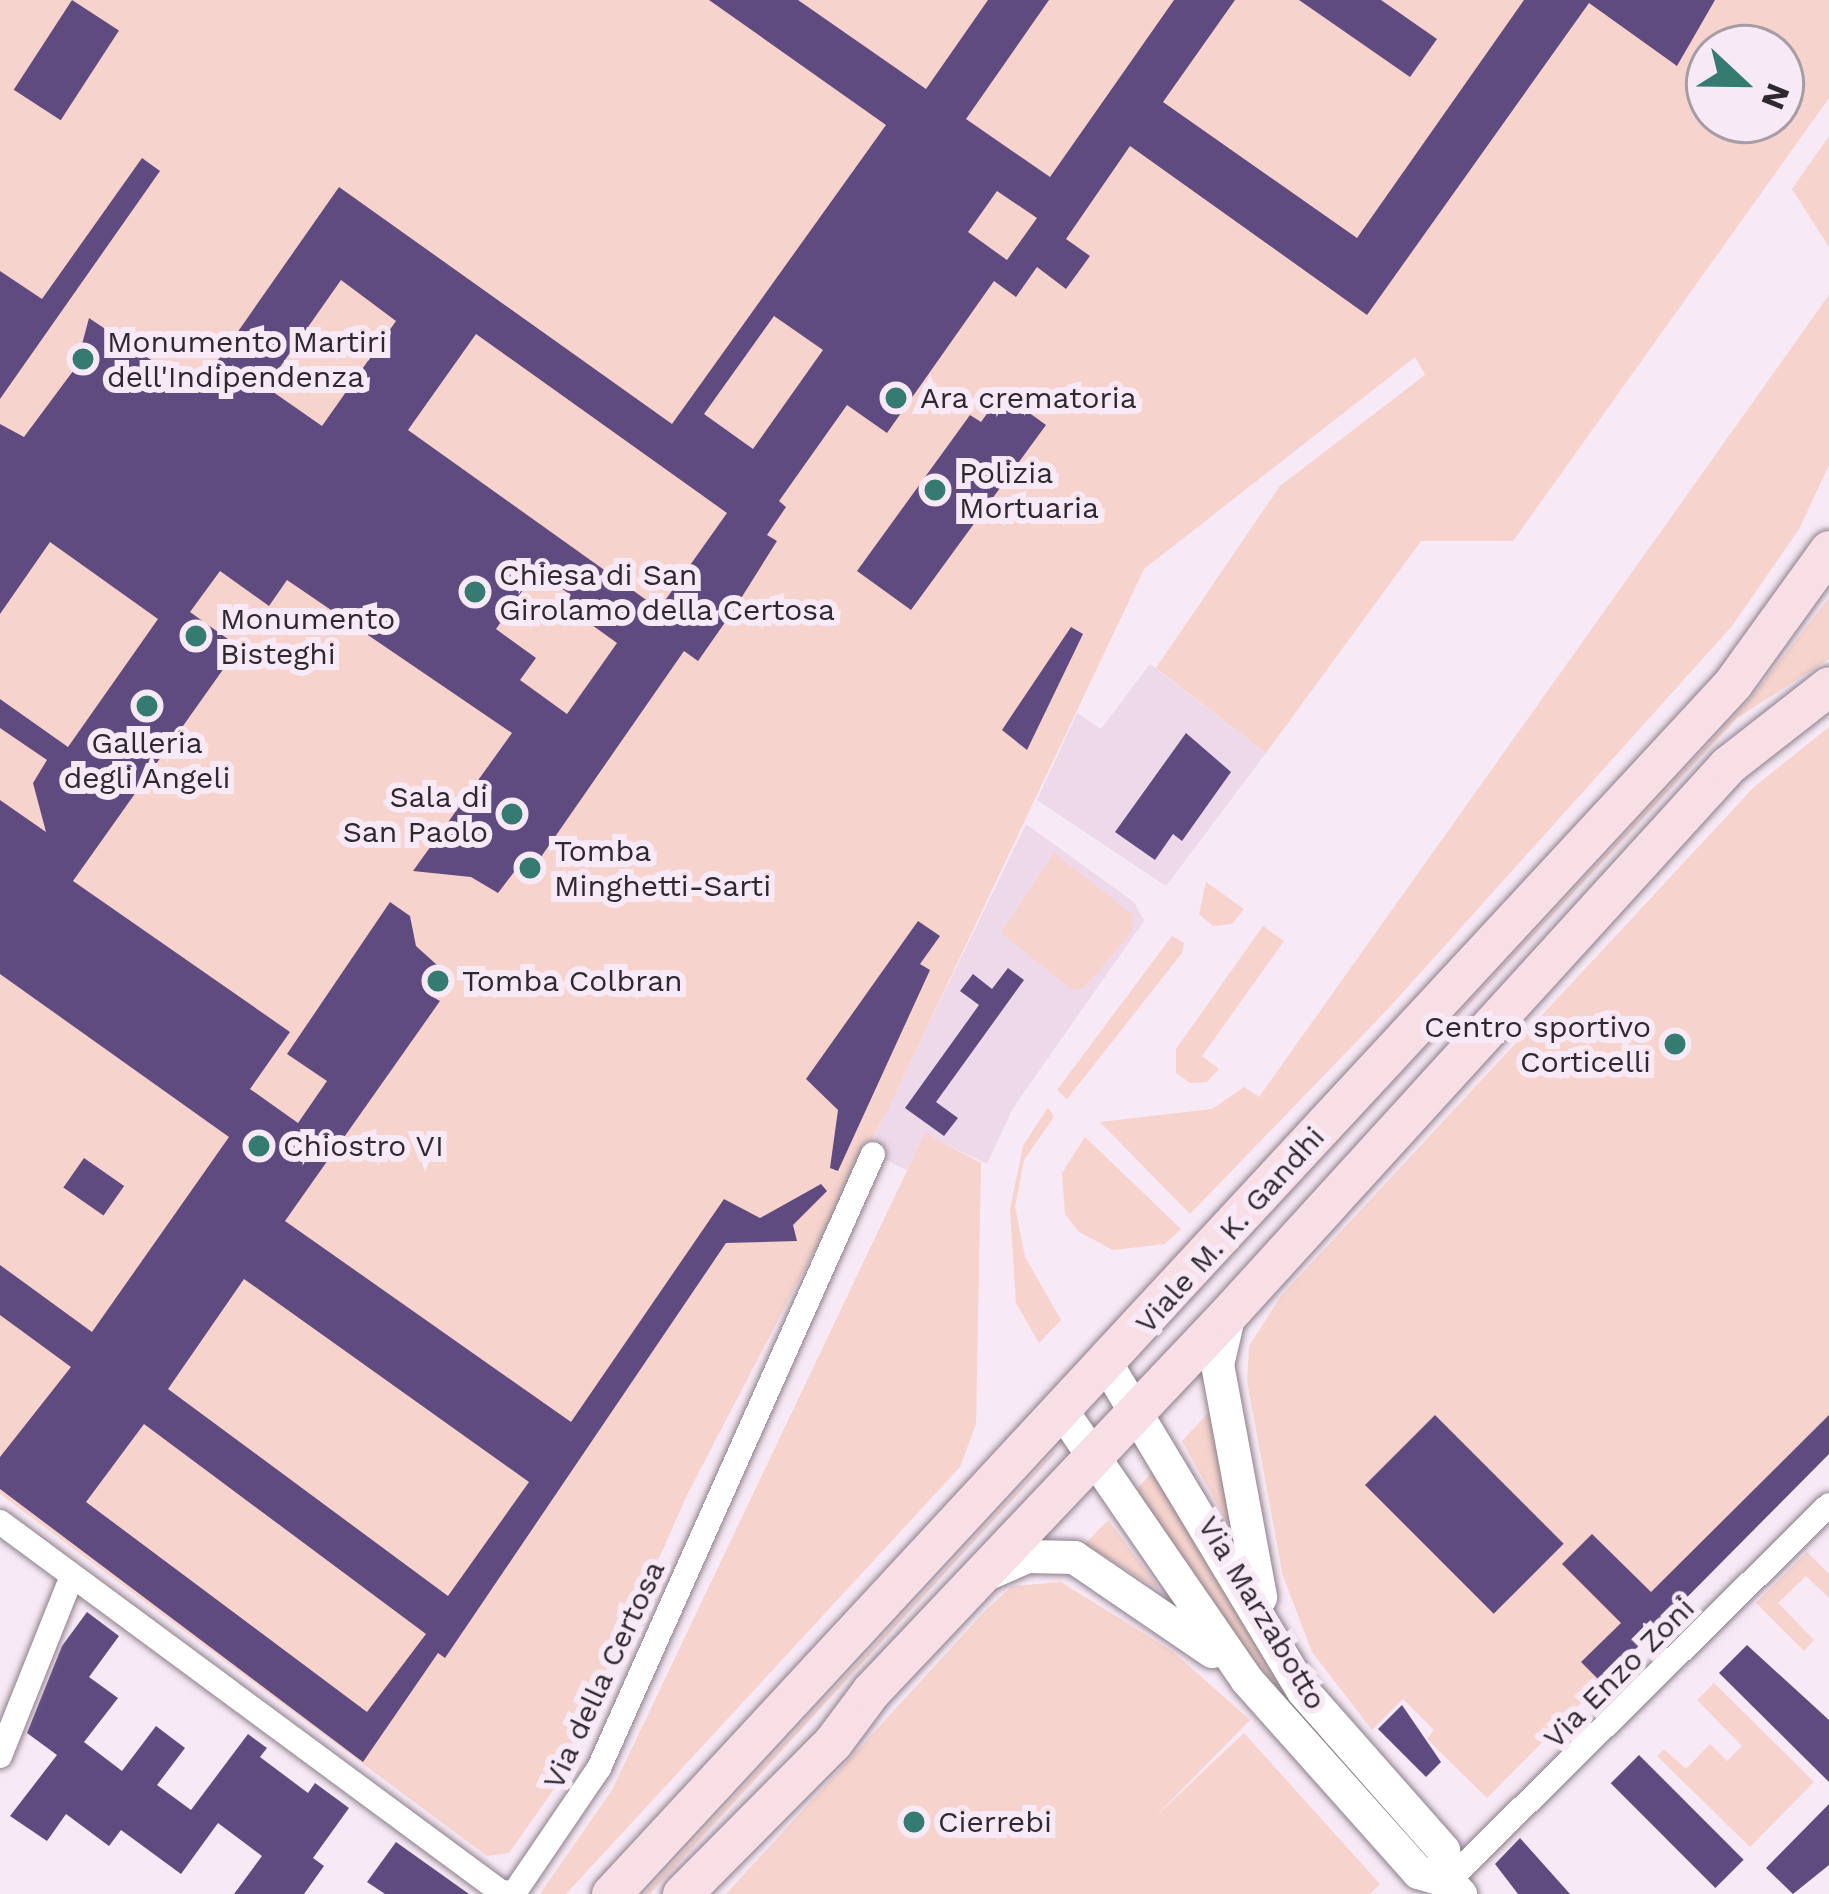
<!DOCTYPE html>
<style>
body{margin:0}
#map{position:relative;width:1829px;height:1894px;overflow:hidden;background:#f7e9f5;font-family:"Work Sans",sans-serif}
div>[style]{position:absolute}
.built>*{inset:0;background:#edd9ea}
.green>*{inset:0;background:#f7d3cd}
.building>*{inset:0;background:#604b81;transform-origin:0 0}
.roads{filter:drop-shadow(0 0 3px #8d808b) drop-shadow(0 0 3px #8d808b)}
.minor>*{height:24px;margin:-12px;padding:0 12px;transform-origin:12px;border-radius:12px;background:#fff}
.tertiary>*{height:33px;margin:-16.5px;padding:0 16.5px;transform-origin:16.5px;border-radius:16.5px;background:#fff}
.primary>*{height:39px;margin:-19.5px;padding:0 19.5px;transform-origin:19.5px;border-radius:19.5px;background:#f8dee5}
.dots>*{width:33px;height:33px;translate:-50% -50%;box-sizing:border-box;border:6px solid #f7e9f5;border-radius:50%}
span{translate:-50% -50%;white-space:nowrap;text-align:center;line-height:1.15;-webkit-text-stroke:12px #f7e9f5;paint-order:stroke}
.poi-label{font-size:30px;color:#2e292e}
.left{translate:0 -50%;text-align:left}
.right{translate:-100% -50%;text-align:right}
.street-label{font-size:30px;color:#2e292e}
.north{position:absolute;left:1685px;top:24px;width:120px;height:120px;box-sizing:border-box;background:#f7e9f5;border:3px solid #a79ca5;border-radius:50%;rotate:112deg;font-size:33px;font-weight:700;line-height:48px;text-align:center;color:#2e292e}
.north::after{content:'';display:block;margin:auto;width:42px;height:54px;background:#357b71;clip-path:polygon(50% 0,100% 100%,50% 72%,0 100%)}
</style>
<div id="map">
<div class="built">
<i style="clip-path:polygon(1150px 664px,1266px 753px,1166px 886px,1037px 800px,1077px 713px,1101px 729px)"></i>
<i style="clip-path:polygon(1026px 824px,1134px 902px,1144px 921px,1013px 1108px,987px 1164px,925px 1134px,907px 1170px,867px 1151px)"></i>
</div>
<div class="green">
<i style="clip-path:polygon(evenodd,0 0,1829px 0,1829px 98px,1513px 541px,1421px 541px,1266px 753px,1156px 668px,1280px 486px,1425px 375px,1415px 357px,1144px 569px,890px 1105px,687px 1495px,561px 1779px,509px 1853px,487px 1856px,0 1494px,0 0,1709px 48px,1781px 48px,1781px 120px,1709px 120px,1709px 48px)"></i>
<i style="clip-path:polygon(1829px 136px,1829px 247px,1792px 189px)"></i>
<i style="clip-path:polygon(1829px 295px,1829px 465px,1799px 529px,1732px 626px,1386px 1011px,1190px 1214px,1100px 1122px,1212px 1109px,1244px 1087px,1259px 1097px)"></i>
<i style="clip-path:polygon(1829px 598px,1829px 659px,1737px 718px,1350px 1131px,1750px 699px)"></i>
<i style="clip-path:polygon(1829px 727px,1829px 1454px,1487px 1798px,1427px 1739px,1434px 1730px,1403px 1699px,1372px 1730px,1312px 1652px,1283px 1576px,1247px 1381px,1249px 1346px,1281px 1296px,1754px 787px)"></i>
<i style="clip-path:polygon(1054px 853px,1133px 915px,1131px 933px,1083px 989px,1071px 989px,1001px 933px)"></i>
<i style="clip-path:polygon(1206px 882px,1244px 909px,1232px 924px,1213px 926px,1199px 914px)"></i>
<i style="clip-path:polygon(1263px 926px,1284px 941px,1202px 1056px,1219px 1069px,1207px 1082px,1190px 1083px,1176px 1073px,1176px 1049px)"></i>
<i style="clip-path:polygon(1172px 936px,1184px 943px,1182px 953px,1067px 1099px,1057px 1090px)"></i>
<i style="clip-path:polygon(1048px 1107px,1054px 1117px,1024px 1160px,1015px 1207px,1025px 1257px,1061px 1320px,1039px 1343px,1016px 1303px,1010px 1209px,1023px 1146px)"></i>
<i style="clip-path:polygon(925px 1133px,981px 1163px,976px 1424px,960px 1467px,566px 1894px,540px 1894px,612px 1790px)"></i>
<i style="clip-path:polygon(1085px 1137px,1181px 1229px,1165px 1244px,1113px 1250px,1079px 1232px,1065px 1214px,1062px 1173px)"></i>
<i style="clip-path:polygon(1211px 1410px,1233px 1533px,1182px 1441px)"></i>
<i style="clip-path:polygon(1055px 1453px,650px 1894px,644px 1894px,1053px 1453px)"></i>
<i style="clip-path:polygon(1154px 1470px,1426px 1855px,1261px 1669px,1149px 1521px,1134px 1492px)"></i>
<i style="clip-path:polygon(1108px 1520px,1157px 1585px,1158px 1589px,1085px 1544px)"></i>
<i style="clip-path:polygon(1807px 1552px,1829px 1574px,1829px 1598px,1806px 1576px,1778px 1603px,1814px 1640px,1804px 1651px,1756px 1603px)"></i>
<i style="clip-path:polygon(1061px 1582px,1172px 1651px,1250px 1720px,1153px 1819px,1244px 1733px,1380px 1884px,1370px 1894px,726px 1894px,985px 1611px,1012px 1586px)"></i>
<i style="clip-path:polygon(1714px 1683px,1814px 1782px,1750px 1847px,1657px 1756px,1664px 1749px,1686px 1769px,1710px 1744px,1727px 1761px,1742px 1746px,1697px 1700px)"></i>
</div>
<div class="building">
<i style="left:72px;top:0;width:56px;height:107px;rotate:33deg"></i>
<i style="clip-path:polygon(evenodd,709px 0,798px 0,926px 89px,988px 0,1049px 0,966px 119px,1050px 177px,1174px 0,1235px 0,1163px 102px,1357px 238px,1524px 0,1715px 0,1677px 66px,1589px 3px,1367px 315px,1130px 146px,1066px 239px,1090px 256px,1066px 289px,1037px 267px,1016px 297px,994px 281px,887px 433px,847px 405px,779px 501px,786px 507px,767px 535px,777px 541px,733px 611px,698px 661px,684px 651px,525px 880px,514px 872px,498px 893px,471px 877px,413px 871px,512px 733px,287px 580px,269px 606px,220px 571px,190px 612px,239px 647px,73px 881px,290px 1032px,250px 1089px,298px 1123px,327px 1081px,287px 1054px,390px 902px,410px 916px,416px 946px,447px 974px,431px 996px,440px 1001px,285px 1221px,571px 1422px,724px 1199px,760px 1218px,821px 1184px,827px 1191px,793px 1225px,797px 1241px,726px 1243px,445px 1658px,438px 1653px,363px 1762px,0 1489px,0 1457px,71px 1367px,0 1315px,0 1265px,92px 1332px,229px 1137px,0 974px,0 800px,46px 832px,33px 783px,47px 760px,0 728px,0 699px,68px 747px,158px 619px,50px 542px,0 614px,0 424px,24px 437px,76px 367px,89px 318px,181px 380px,187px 369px,204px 380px,339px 187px,672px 424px,886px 125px,709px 0,997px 191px,1037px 218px,1007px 260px,968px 232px,997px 191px,709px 0,341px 280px,396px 321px,322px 426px,266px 387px,341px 280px,709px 0,774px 316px,823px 350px,753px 449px,704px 414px,774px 316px,709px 0,476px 334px,727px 513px,659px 609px,408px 430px,476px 334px,709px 0,536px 571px,571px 595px,564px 605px,617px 643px,567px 714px,520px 680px,536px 658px,496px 629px,536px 571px,709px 0,244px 1279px,529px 1482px,448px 1596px,168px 1389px,244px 1279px,709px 0,144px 1424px,426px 1634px,367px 1712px,86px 1502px,144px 1424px)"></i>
<i style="clip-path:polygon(1299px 0,1381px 0,1437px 39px,1410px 77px)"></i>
<i style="clip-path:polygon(142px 158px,160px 171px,0 399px,0 271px,42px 299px)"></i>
<i style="clip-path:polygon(1002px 393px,1046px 425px,911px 610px,857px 571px,970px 415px,981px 422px)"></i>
<i style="clip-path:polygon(1071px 627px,1083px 634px,1027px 750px,1002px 730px)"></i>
<i style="clip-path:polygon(1186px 733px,1231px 772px,1182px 841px,1173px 834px,1155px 860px,1115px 832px)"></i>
<i style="clip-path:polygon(918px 921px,940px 936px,920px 964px,930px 970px,838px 1171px,830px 1168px,838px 1110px,806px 1079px)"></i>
<i style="clip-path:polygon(1008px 968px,1024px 980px,936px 1102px,958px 1118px,944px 1136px,905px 1108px,979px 1005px,960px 991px,973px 974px,992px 989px)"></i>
<i style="left:84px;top:1158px;width:49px;height:36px;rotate:35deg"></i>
<i style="left:1435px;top:1415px;width:182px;height:99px;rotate:45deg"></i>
<i style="clip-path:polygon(1829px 1415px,1829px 1454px,1602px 1683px,1581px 1662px,1621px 1623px,1562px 1564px,1592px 1534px,1651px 1592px)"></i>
<i style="clip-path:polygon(87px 1612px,119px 1636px,89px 1677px,118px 1698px,84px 1742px,122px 1771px,156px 1726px,185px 1748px,157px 1785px,191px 1810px,248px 1734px,267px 1748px,260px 1757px,308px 1793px,315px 1783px,349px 1808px,313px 1858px,324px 1866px,304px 1894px,234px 1894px,262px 1856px,218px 1823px,181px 1874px,121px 1830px,109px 1846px,66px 1814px,47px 1841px,10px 1816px,57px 1755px,27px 1733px,62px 1646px)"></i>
<i style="clip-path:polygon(1747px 1645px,1829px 1720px,1829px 1782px,1719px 1673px)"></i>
<i style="clip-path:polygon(1402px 1705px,1441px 1762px,1426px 1777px,1378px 1729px)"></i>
<i style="left:1639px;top:1755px;width:148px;height:40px;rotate:45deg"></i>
<i style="clip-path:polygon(1829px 1804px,1829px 1865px,1793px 1894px,1766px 1868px)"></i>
<i style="clip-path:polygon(1520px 1838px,1570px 1894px,1518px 1894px,1495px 1864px)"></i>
<i style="clip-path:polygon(396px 1842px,469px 1894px,385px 1894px,367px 1882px)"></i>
</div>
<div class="roads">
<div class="minor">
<i style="left:0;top:1522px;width:623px;rotate:36.45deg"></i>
<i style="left:501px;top:1892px;width:13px;rotate:4deg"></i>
<i style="left:514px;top:1893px;width:151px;rotate:-55.8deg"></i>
<i style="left:599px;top:1768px;width:672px;rotate:-65.95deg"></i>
<i style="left:0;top:1756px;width:194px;rotate:-68.2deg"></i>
<i style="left:1448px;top:1881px;width:535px;rotate:-44.62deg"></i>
</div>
<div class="tertiary">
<i style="left:1229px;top:1313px;width:52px;rotate:103.2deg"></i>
<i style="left:1217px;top:1364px;width:237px;rotate:79.5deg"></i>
<i style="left:1107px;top:1365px;width:380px;rotate:59deg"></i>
<i style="left:1303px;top:1691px;width:212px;rotate:48.6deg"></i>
<i style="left:1443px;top:1850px;width:31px;rotate:81deg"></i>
<i style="left:1448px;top:1881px;width:18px;rotate:47deg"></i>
<i style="left:1062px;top:1411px;width:325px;rotate:55.5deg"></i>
<i style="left:1246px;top:1679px;width:259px;rotate:48.3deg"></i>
<i style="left:1418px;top:1872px;width:31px;rotate:17deg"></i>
<i style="left:986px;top:1574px;width:45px;rotate:-23.7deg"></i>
<i style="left:1027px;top:1556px;width:47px;rotate:1.2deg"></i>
<i style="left:1074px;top:1557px;width:167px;rotate:34.3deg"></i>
</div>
<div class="primary">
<i style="left:611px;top:1894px;width:1651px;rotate:-47.18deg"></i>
<i style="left:1733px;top:683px;width:164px;rotate:-54.2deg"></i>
<i style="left:682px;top:1894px;width:214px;rotate:-45.2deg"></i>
<i style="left:833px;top:1742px;width:64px;rotate:-53.3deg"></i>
<i style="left:871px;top:1691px;width:521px;rotate:-46.56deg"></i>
<i style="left:1229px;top:1313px;width:741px;rotate:-47.68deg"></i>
<i style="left:1728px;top:765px;width:128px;rotate:-38deg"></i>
</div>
</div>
<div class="dots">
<i style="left:83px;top:359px;background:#357b71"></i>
<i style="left:896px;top:398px;background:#357b71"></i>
<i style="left:935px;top:490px;background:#357b71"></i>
<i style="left:475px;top:592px;background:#357b71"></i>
<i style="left:196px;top:636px;background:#357b71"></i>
<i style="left:147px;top:706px;background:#357b71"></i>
<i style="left:512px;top:814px;background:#357b71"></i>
<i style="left:530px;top:868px;background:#357b71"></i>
<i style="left:438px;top:981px;background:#357b71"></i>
<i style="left:1675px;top:1044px;background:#357b71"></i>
<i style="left:259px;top:1146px;background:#357b71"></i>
<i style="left:914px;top:1822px;background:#357b71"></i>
</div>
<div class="poi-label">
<span class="left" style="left:107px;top:359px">Monumento Martiri<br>dell'Indipendenza</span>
<span class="left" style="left:920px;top:398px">Ara crematoria</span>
<span class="left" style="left:959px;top:490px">Polizia<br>Mortuaria</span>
<span class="left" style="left:499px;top:592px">Chiesa di San<br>Girolamo della Certosa</span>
<span class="left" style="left:220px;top:636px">Monumento<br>Bisteghi</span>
<span style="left:147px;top:760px">Galleria<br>degli Angeli</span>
<span class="right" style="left:488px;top:814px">Sala di<br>San Paolo</span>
<span class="left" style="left:554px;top:868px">Tomba<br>Minghetti-Sarti</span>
<span class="left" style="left:462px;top:981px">Tomba Colbran</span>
<span class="right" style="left:1651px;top:1044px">Centro sportivo<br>Corticelli</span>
<span class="left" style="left:283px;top:1146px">Chiostro VI</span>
<span class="left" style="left:938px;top:1822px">Cierrebi</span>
</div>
<div class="street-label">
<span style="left:1230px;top:1230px;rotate:-48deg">Viale M. K. Gandhi</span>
<span style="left:1262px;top:1613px;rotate:59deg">Via Marzabotto</span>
<span style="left:1619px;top:1673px;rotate:-45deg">Via Enzo Zoni</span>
<span style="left:604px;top:1675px;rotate:-65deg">Via della Certosa</span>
</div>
<div class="north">N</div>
</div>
